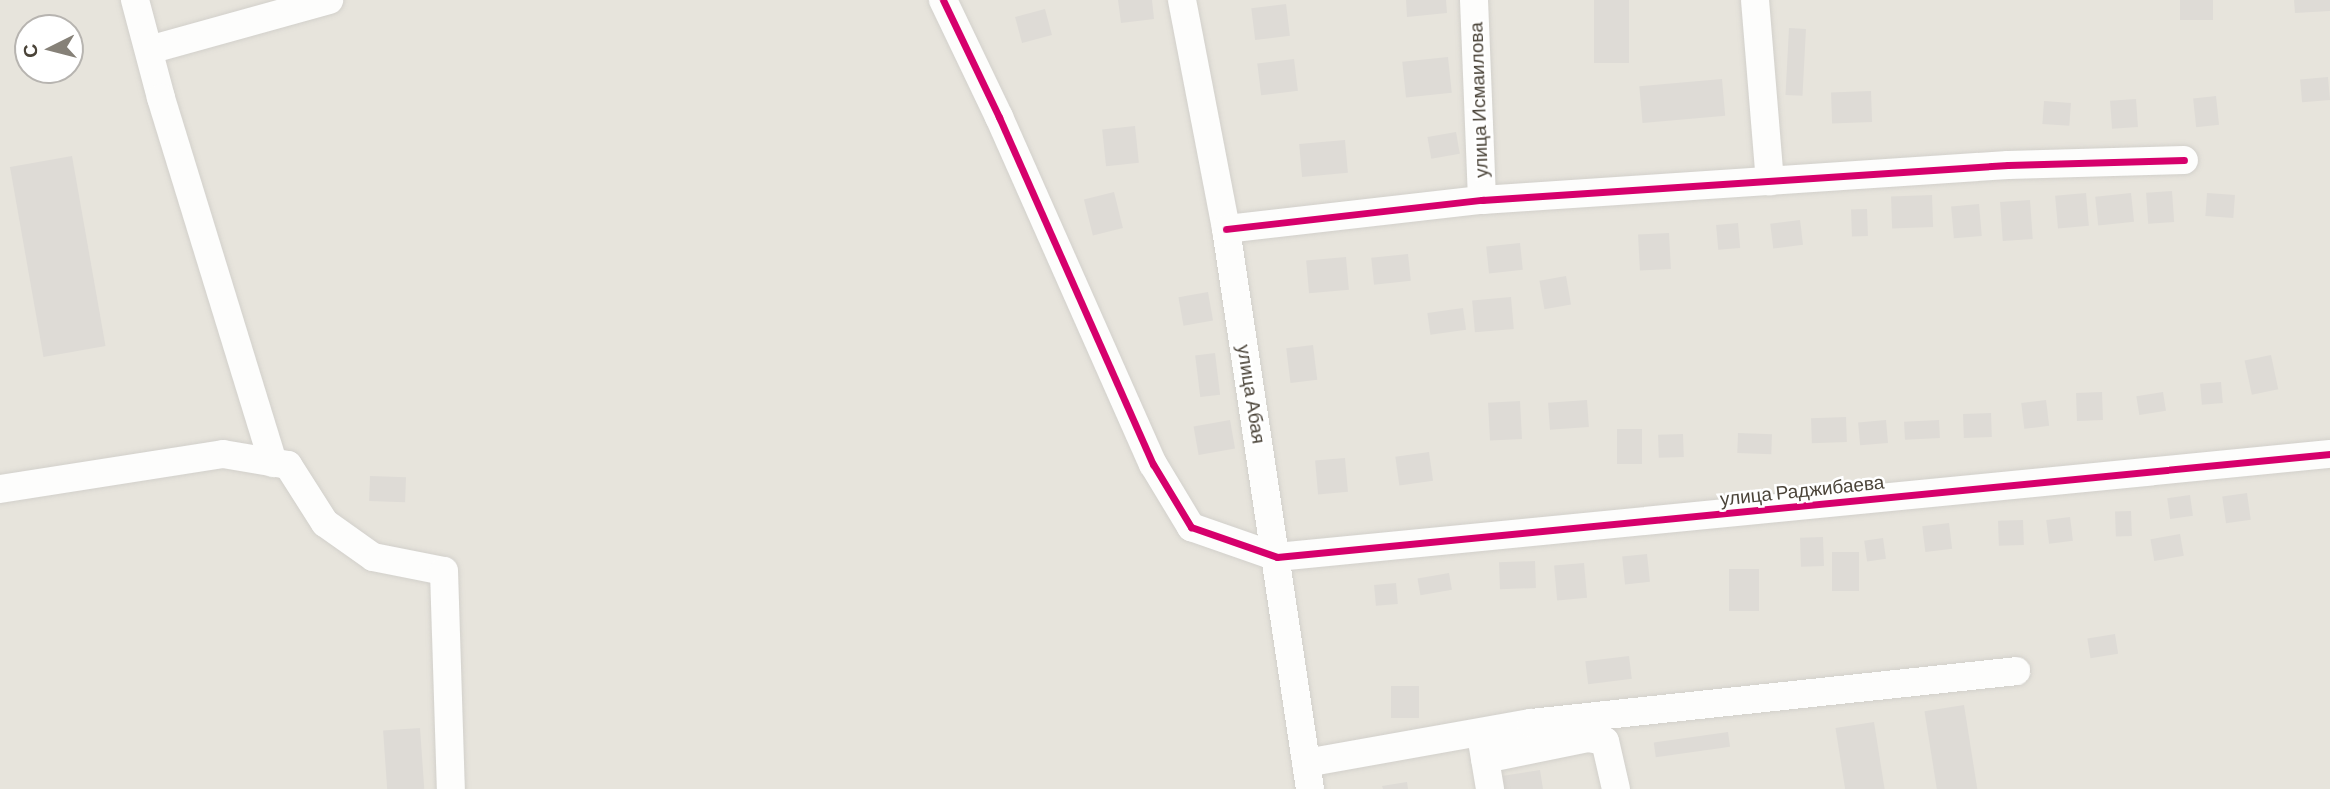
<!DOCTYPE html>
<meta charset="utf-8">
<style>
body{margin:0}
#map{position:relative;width:2330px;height:789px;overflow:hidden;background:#f4f2ee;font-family:Barlow,sans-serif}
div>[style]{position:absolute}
.residential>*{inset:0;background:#e7e4dc}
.building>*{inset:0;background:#dedbd6;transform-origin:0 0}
.roads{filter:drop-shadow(0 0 2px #d2d0cb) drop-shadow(0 0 2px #d2d0cb)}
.minor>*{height:28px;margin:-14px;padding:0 14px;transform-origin:14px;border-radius:14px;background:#fdfdfc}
.cycleway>*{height:7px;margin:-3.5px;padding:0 3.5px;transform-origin:3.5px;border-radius:3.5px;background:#d6006c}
span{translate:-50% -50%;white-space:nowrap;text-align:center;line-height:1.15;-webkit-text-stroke:5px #fff;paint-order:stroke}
.street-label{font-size:19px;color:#4b4439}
.north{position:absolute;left:14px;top:14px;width:70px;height:70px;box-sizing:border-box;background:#fff;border:2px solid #b7b4b0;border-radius:50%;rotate:264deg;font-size:19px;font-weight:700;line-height:28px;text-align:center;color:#4b4439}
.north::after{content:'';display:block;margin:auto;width:24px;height:32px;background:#868178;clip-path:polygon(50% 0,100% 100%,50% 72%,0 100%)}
</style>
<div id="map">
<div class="residential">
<i style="clip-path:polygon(evenodd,0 0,2330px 0,2330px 789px,0 789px,0 0,28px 28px,70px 28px,70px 70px,28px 70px,28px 28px)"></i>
</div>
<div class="building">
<i style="clip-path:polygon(1118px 0,1152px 0,1154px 19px,1121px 23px)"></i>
<i style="clip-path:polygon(1406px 0,1446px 0,1447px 13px,1407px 17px)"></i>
<i style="left:1594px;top:0;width:35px;height:63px"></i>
<i style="left:2180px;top:0;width:33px;height:20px"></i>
<i style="clip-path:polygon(2294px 0,2330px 0,2330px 11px,2295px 13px)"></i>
<i style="left:1286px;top:4px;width:32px;height:35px;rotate:83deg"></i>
<i style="left:1045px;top:9px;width:27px;height:31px;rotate:75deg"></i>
<i style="left:1789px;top:28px;width:17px;height:67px;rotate:3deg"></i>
<i style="left:1448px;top:57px;width:36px;height:46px;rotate:84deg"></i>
<i style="left:1294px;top:59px;width:32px;height:37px;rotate:83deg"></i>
<i style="left:2328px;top:77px;width:23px;height:28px;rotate:85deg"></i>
<i style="left:1722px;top:79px;width:37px;height:83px;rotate:85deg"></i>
<i style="left:1871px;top:91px;width:31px;height:40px;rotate:88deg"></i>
<i style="left:2216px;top:96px;width:29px;height:23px;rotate:84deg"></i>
<i style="left:2136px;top:99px;width:28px;height:26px;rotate:86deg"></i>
<i style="left:2044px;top:101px;width:27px;height:23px;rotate:4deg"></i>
<i style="left:1135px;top:126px;width:37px;height:33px;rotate:84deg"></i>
<i style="left:1456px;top:132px;width:22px;height:29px;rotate:80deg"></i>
<i style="left:1345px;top:140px;width:33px;height:46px;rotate:85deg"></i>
<i style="left:72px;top:156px;width:193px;height:63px;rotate:80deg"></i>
<i style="left:2172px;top:191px;width:31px;height:26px;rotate:86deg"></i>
<i style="left:1114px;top:192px;width:37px;height:31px;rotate:76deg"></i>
<i style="left:2086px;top:193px;width:33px;height:31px;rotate:85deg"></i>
<i style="left:2131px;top:193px;width:29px;height:36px;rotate:84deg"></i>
<i style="left:2207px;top:193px;width:28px;height:23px;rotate:4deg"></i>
<i style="left:1932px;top:195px;width:32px;height:41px;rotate:88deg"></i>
<i style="left:2030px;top:200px;width:39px;height:30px;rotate:86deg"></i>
<i style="left:1979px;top:204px;width:32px;height:28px;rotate:85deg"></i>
<i style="left:1867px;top:209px;width:27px;height:16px;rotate:88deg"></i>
<i style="left:1800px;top:220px;width:25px;height:30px;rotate:83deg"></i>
<i style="left:1738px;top:223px;width:25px;height:22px;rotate:85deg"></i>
<i style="left:1669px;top:233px;width:36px;height:31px;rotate:87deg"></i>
<i style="left:1520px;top:243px;width:27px;height:34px;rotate:84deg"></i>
<i style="left:1408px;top:254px;width:27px;height:37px;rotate:84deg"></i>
<i style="left:1346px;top:257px;width:33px;height:40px;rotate:85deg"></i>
<i style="left:1566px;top:276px;width:29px;height:27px;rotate:80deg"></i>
<i style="left:1208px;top:292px;width:29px;height:30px;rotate:80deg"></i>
<i style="left:1511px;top:297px;width:32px;height:39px;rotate:85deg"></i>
<i style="left:1463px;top:308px;width:22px;height:36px;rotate:82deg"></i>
<i style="left:1313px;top:345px;width:35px;height:27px;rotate:83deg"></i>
<i style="left:1215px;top:353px;width:42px;height:20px;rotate:83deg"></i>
<i style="left:2271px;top:355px;width:35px;height:27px;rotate:78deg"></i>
<i style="left:2221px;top:382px;width:21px;height:21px;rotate:85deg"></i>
<i style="left:2102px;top:392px;width:28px;height:26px;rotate:88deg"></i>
<i style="left:2163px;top:392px;width:19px;height:27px;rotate:81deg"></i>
<i style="left:1587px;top:400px;width:27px;height:39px;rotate:86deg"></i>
<i style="left:2046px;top:400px;width:26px;height:25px;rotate:83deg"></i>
<i style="left:1520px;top:401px;width:38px;height:32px;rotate:87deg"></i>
<i style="left:1991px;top:413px;width:24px;height:28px;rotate:88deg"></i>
<i style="left:1846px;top:417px;width:25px;height:35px;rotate:88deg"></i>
<i style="left:1230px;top:420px;width:29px;height:37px;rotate:80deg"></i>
<i style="left:1886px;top:420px;width:23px;height:28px;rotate:85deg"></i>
<i style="left:1939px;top:420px;width:18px;height:35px;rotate:87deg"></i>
<i style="left:1617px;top:429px;width:25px;height:35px"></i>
<i style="left:1738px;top:433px;width:34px;height:20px;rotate:2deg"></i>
<i style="left:1683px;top:434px;width:23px;height:25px;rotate:88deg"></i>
<i style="left:1429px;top:452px;width:29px;height:34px;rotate:82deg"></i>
<i style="left:1345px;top:458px;width:34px;height:30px;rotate:85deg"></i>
<i style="left:370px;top:476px;width:36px;height:25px;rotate:2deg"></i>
<i style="left:2247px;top:493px;width:27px;height:25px;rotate:82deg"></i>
<i style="left:2190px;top:495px;width:21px;height:23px;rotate:82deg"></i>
<i style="left:2131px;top:511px;width:25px;height:16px;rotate:88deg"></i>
<i style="left:2070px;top:517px;width:24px;height:24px;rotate:83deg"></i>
<i style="left:2023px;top:520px;width:25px;height:25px;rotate:88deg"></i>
<i style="left:1949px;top:523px;width:26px;height:27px;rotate:83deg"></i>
<i style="left:2180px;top:534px;width:22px;height:30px;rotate:80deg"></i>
<i style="left:1823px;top:537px;width:29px;height:23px;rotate:88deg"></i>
<i style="left:1883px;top:538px;width:21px;height:19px;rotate:82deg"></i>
<i style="left:1832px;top:552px;width:27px;height:39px"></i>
<i style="left:1647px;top:554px;width:28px;height:25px;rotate:84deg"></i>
<i style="left:1535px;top:561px;width:27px;height:36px;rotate:88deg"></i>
<i style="left:1584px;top:563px;width:35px;height:30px;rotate:85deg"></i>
<i style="left:1729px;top:569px;width:30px;height:42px"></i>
<i style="left:1449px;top:573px;width:17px;height:32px;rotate:80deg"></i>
<i style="left:1396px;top:583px;width:21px;height:22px;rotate:85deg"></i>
<i style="left:2115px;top:634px;width:20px;height:28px;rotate:81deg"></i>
<i style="left:1629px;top:656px;width:23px;height:44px;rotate:83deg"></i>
<i style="left:1391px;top:686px;width:28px;height:32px"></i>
<i style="left:1964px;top:705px;width:85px;height:40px;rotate:81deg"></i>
<i style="left:1874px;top:722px;width:68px;height:39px;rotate:81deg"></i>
<i style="left:420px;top:728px;width:61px;height:37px;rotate:86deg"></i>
<i style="left:1728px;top:732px;width:15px;height:75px;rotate:82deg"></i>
<i style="clip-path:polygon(1540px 770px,1543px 789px,1504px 789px,1502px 776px)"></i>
<i style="clip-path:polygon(1407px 782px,1408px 789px,1383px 789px,1382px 786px)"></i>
</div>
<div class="roads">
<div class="minor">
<i style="left:135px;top:0;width:101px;rotate:75.1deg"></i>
<i style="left:161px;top:98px;width:382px;rotate:72.9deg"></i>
<i style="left:943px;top:0;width:130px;rotate:64.4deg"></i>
<i style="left:999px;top:117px;width:380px;rotate:66.1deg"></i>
<i style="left:1153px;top:464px;width:74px;rotate:58.9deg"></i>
<i style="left:1191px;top:527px;width:91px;rotate:19.2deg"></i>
<i style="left:1277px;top:557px;width:1058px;rotate:-5.59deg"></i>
<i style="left:1182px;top:0;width:233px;rotate:79.1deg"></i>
<i style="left:1226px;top:229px;width:566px;rotate:81.47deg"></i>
<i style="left:1474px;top:0;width:200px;rotate:87.7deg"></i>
<i style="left:1755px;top:0;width:182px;rotate:85.3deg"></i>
<i style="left:149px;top:50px;width:187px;rotate:-15.5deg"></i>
<i style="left:1226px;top:229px;width:258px;rotate:-6.5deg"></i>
<i style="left:1482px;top:200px;width:527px;rotate:-3.81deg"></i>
<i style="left:2008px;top:165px;width:176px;rotate:-1.6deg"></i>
<i style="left:0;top:489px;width:226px;rotate:-8.9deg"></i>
<i style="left:223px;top:454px;width:66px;rotate:9.6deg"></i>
<i style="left:288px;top:465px;width:69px;rotate:57.5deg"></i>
<i style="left:325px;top:523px;width:59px;rotate:35.3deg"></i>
<i style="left:373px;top:557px;width:72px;rotate:11.2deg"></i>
<i style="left:444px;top:571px;width:218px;rotate:88.2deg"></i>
<i style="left:1482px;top:741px;width:49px;rotate:80.5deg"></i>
<i style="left:1485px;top:759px;width:105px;rotate:-11.5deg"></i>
<i style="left:1588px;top:738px;width:17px;rotate:10deg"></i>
<i style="left:1605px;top:741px;width:49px;rotate:77.1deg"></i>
<i style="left:1306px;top:763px;width:229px;rotate:-10.1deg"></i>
<i style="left:1531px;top:723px;width:488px;rotate:-6.1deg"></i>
</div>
</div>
<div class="cycleway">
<i style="left:943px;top:0;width:130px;rotate:64.4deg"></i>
<i style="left:999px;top:117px;width:380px;rotate:66.1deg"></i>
<i style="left:1153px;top:464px;width:74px;rotate:58.9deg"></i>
<i style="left:1191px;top:527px;width:91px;rotate:19.2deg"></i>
<i style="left:1277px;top:557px;width:1058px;rotate:-5.59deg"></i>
<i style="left:1226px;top:229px;width:258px;rotate:-6.5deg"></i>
<i style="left:1482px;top:200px;width:527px;rotate:-3.81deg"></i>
<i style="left:2008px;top:165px;width:176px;rotate:-1.6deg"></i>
</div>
<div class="street-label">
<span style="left:1478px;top:100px;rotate:-92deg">улица Исмаилова</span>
<span style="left:1252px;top:394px;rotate:81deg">улица Абая</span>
<span style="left:1802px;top:490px;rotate:-6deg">улица Раджибаева</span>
</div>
<div class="north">С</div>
</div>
